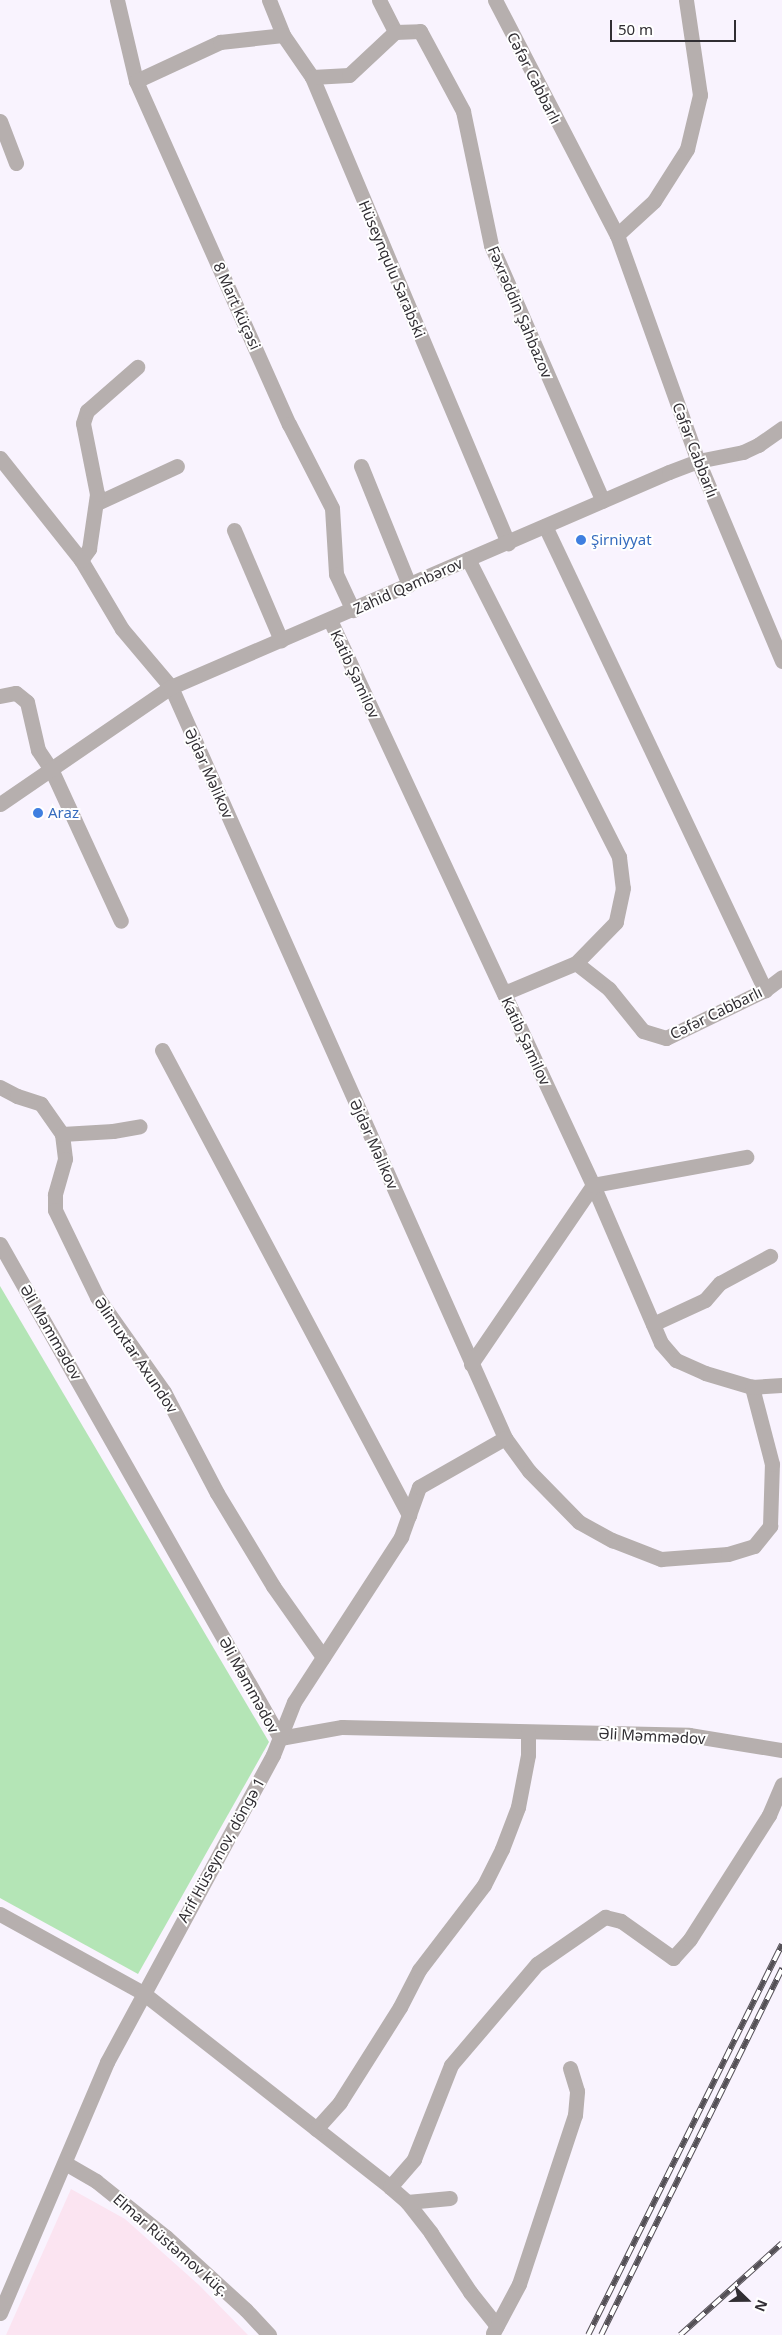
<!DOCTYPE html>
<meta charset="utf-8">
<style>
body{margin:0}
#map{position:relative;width:782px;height:2335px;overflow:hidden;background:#f9f3fe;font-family:"Noto Sans",sans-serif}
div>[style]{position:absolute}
.education>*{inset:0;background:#fbe4f1}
.green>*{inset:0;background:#b4e5b6}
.street>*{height:15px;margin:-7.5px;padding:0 7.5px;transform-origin:7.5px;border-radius:7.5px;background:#b6afae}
.rail>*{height:5.5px;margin-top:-2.75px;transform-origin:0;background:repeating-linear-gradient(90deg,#fff 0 11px,#545056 0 22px);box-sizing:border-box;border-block:1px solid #545056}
.dots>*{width:14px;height:14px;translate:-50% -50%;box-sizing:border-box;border:2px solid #fff;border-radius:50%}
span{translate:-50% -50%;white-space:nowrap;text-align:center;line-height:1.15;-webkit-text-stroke:4px #fff;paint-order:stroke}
.street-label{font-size:15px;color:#312e33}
.shop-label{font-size:15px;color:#366cbe}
.left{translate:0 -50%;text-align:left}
.north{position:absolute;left:722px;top:2275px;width:50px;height:50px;-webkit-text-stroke:4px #fff;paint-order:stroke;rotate:112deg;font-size:14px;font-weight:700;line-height:20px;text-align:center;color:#312e33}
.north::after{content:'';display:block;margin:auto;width:18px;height:22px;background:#312e33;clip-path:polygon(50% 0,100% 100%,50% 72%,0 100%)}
.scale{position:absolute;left:610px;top:20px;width:126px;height:22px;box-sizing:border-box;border:2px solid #312e33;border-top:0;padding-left:6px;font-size:15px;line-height:18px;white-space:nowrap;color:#312e33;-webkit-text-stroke:4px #fff;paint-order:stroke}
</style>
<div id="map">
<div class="education">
<i style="clip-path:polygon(71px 2189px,125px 2219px,199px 2285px,248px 2335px,6px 2335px)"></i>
</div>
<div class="green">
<i style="clip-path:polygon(0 1286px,269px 1742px,138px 1974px,0 1898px)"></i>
</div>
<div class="street">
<i style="left:117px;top:0;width:83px;rotate:76.8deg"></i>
<i style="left:136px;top:81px;width:376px;rotate:66deg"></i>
<i style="left:289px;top:424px;width:94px;rotate:62.9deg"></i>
<i style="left:332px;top:508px;width:66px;rotate:86.5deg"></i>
<i style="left:336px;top:574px;width:40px;rotate:65deg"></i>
<i style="left:269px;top:0;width:38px;rotate:68deg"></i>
<i style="left:283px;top:35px;width:51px;rotate:55.4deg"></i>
<i style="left:312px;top:77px;width:506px;rotate:67.19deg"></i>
<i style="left:379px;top:0;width:36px;rotate:63deg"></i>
<i style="left:495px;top:0;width:265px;rotate:62.6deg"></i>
<i style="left:617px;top:235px;width:240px;rotate:70.3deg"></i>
<i style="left:698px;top:461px;width:217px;rotate:67.2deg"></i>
<i style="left:395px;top:32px;width:25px;rotate:-2deg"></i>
<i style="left:420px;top:31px;width:91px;rotate:61.7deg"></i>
<i style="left:463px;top:111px;width:137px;rotate:78.2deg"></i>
<i style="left:491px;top:245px;width:279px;rotate:66.4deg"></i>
<i style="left:312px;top:77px;width:37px;rotate:-3deg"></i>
<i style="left:349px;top:75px;width:63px;rotate:-43.1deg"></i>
<i style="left:136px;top:81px;width:93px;rotate:-24.9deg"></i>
<i style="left:220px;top:42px;width:63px;rotate:-6.3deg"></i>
<i style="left:0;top:121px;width:45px;rotate:69.1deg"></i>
<i style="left:617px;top:235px;width:50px;rotate:-42.6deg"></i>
<i style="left:654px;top:201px;width:62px;rotate:-57.6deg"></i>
<i style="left:687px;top:149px;width:56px;rotate:-76.5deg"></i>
<i style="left:700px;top:95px;width:96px;rotate:-98.4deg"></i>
<i style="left:0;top:458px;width:130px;rotate:51.5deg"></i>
<i style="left:81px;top:560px;width:80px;rotate:59.3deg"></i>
<i style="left:122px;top:629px;width:76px;rotate:49.8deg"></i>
<i style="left:171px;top:687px;width:822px;rotate:66.02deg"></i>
<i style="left:505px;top:1438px;width:41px;rotate:54deg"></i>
<i style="left:529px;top:1471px;width:71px;rotate:45.6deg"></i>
<i style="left:579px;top:1522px;width:38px;rotate:29deg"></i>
<i style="left:612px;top:1540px;width:53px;rotate:21.2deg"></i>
<i style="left:661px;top:1559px;width:67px;rotate:-4.3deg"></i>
<i style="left:728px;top:1554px;width:27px;rotate:-17deg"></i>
<i style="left:754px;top:1546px;width:26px;rotate:-51deg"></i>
<i style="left:770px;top:1526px;width:62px;rotate:-88.2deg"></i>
<i style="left:772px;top:1464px;width:80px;rotate:-104.6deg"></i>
<i style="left:361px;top:466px;width:128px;rotate:68deg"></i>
<i style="left:97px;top:503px;width:88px;rotate:-24.8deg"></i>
<i style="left:545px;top:526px;width:514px;rotate:64.63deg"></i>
<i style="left:234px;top:530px;width:120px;rotate:66.9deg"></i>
<i style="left:468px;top:559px;width:334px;rotate:63.1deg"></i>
<i style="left:619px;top:857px;width:31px;rotate:83deg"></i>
<i style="left:623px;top:888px;width:35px;rotate:102deg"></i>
<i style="left:616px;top:922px;width:57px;rotate:134.3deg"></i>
<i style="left:81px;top:560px;width:14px;rotate:-54deg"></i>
<i style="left:89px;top:549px;width:56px;rotate:-81.7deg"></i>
<i style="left:97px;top:494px;width:72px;rotate:-101.2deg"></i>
<i style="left:83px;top:423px;width:13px;rotate:-72deg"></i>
<i style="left:87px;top:411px;width:67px;rotate:-41.3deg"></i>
<i style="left:330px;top:620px;width:623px;rotate:65.04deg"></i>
<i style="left:593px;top:1185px;width:172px;rotate:66.7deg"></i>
<i style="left:661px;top:1343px;width:23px;rotate:49deg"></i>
<i style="left:676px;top:1360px;width:32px;rotate:24deg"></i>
<i style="left:705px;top:1373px;width:49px;rotate:16.6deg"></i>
<i style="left:752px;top:1387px;width:30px;rotate:-4deg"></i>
<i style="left:0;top:696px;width:16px;rotate:-11deg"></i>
<i style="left:16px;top:693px;width:14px;rotate:39deg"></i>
<i style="left:27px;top:702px;width:49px;rotate:77.1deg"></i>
<i style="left:38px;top:750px;width:23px;rotate:56deg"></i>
<i style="left:51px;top:769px;width:167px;rotate:65.3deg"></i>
<i style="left:0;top:804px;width:207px;rotate:-34.4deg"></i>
<i style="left:171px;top:687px;width:542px;rotate:-23.35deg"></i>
<i style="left:669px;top:472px;width:31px;rotate:-21deg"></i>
<i style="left:698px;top:461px;width:46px;rotate:-11.3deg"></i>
<i style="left:743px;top:452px;width:17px;rotate:-25deg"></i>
<i style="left:758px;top:445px;width:29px;rotate:-35deg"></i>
<i style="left:504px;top:993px;width:78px;rotate:-22.6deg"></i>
<i style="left:576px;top:963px;width:42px;rotate:38.2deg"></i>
<i style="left:609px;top:989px;width:54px;rotate:51deg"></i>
<i style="left:643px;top:1031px;width:24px;rotate:17deg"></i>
<i style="left:666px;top:1038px;width:110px;rotate:-25.9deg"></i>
<i style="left:765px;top:990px;width:21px;rotate:-37deg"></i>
<i style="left:162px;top:1050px;width:527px;rotate:62.02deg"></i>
<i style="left:0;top:1087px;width:19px;rotate:28deg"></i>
<i style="left:17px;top:1096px;width:25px;rotate:18deg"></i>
<i style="left:41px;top:1104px;width:37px;rotate:55deg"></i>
<i style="left:62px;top:1134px;width:25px;rotate:83deg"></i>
<i style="left:65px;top:1159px;width:37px;rotate:106deg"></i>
<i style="left:55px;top:1195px;width:15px;rotate:90deg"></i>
<i style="left:55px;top:1210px;width:97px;rotate:64.2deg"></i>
<i style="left:97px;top:1297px;width:116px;rotate:54.8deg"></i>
<i style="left:164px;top:1392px;width:114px;rotate:62.3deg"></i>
<i style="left:217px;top:1493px;width:109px;rotate:58.9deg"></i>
<i style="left:273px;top:1586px;width:87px;rotate:54.8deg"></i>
<i style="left:62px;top:1134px;width:51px;rotate:-3.4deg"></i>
<i style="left:113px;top:1131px;width:27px;rotate:-10deg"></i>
<i style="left:0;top:1244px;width:568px;rotate:60.46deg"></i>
<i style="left:280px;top:1738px;width:63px;rotate:-10.1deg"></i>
<i style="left:342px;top:1727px;width:347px;rotate:1.3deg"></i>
<i style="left:689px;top:1735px;width:94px;rotate:9.2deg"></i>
<i style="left:653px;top:1324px;width:57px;rotate:-24.8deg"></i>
<i style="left:705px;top:1300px;width:23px;rotate:-49deg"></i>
<i style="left:720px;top:1283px;width:57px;rotate:-28.4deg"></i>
<i style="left:471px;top:1364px;width:217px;rotate:-55.7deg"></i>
<i style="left:593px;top:1185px;width:156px;rotate:-10.4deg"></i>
<i style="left:0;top:1914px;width:163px;rotate:28.9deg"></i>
<i style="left:143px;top:1993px;width:314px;rotate:38.1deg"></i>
<i style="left:390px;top:2187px;width:23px;rotate:41deg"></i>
<i style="left:407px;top:2202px;width:39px;rotate:52deg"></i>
<i style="left:431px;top:2233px;width:71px;rotate:56.5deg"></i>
<i style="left:470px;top:2292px;width:43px;rotate:51.5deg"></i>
<i style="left:316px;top:2129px;width:36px;rotate:-48deg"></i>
<i style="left:340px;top:2102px;width:112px;rotate:-57.7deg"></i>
<i style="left:400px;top:2007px;width:42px;rotate:-62.8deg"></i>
<i style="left:419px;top:1970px;width:107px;rotate:-52.6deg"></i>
<i style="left:484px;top:1885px;width:40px;rotate:-63.4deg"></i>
<i style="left:502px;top:1849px;width:45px;rotate:-69.1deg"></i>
<i style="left:518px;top:1807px;width:53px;rotate:-79.1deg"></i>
<i style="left:528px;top:1755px;width:23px;rotate:-90deg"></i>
<i style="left:65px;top:2163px;width:36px;rotate:30deg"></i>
<i style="left:96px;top:2181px;width:90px;rotate:38.7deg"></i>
<i style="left:166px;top:2237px;width:108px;rotate:42.4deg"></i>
<i style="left:246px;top:2310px;width:34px;rotate:47deg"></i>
<i style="left:390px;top:2187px;width:37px;rotate:-49deg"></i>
<i style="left:414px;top:2159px;width:101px;rotate:-68.5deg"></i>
<i style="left:451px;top:2065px;width:133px;rotate:-49.6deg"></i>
<i style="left:537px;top:1964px;width:83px;rotate:-34.7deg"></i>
<i style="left:605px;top:1917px;width:16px;rotate:14deg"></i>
<i style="left:621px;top:1921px;width:64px;rotate:35.4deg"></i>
<i style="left:673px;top:1958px;width:25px;rotate:-48deg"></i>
<i style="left:690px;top:1939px;width:147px;rotate:-57.5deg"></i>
<i style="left:769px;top:1815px;width:33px;rotate:-67deg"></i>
<i style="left:407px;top:2202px;width:43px;rotate:-5.3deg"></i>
<i style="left:0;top:2313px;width:273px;rotate:-66.9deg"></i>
<i style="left:107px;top:2062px;width:349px;rotate:-61.6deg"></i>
<i style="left:273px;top:1755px;width:57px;rotate:-68.4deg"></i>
<i style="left:294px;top:1702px;width:197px;rotate:-57deg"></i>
<i style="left:401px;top:1537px;width:53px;rotate:-70.2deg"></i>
<i style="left:419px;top:1487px;width:99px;rotate:-29.7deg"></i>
<i style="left:493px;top:2333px;width:55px;rotate:-62deg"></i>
<i style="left:519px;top:2284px;width:178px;rotate:-71.7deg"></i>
<i style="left:575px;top:2115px;width:24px;rotate:-85deg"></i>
<i style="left:577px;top:2091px;width:24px;rotate:-107deg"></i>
</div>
<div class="rail">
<i style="left:588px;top:2335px;width:436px;rotate:-63.6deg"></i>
<i style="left:601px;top:2335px;width:409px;rotate:-63.7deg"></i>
<i style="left:680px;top:2335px;width:137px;rotate:-42deg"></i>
</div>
<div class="dots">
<i style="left:581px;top:540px;background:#3f7fe0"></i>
<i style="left:38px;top:813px;background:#3f7fe0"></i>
</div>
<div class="street-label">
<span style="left:534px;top:78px;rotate:63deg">Cəfər Cabbarlı</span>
<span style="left:392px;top:269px;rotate:67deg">Hüseynqulu Sarabski</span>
<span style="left:237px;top:306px;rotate:66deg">8 Mart küçəsi</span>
<span style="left:520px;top:312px;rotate:67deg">Fəxrəddin Şahbazov</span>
<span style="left:695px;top:450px;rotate:69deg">Cəfər Cabbarlı</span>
<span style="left:408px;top:586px;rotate:-24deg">Zahid Qəmbərov</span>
<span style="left:355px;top:674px;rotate:65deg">Katib Şamilov</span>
<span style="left:209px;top:773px;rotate:66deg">Əjdər Məlikov</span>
<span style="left:716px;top:1013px;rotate:-26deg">Cəfər Cabbarlı</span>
<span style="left:526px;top:1041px;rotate:65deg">Katib Şamilov</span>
<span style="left:374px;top:1144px;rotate:66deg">Əjdər Məlikov</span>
<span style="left:51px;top:1332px;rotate:60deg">Əli Məmmədov</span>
<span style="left:136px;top:1355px;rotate:56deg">Əlimuxtar Axundov</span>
<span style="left:249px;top:1685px;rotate:61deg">Əli Məmmədov</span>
<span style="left:652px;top:1736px;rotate:3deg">Əli Məmmədov</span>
<span style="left:221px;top:1850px;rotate:-61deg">Arif Hüseynov, döngə 1</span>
<span style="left:171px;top:2245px;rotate:41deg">Elmar Rüstəmov küç.</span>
</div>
<div class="shop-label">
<span class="left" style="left:591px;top:540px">Şirniyyat</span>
<span class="left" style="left:48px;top:813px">Araz</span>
</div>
<div class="north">N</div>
<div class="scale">50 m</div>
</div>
